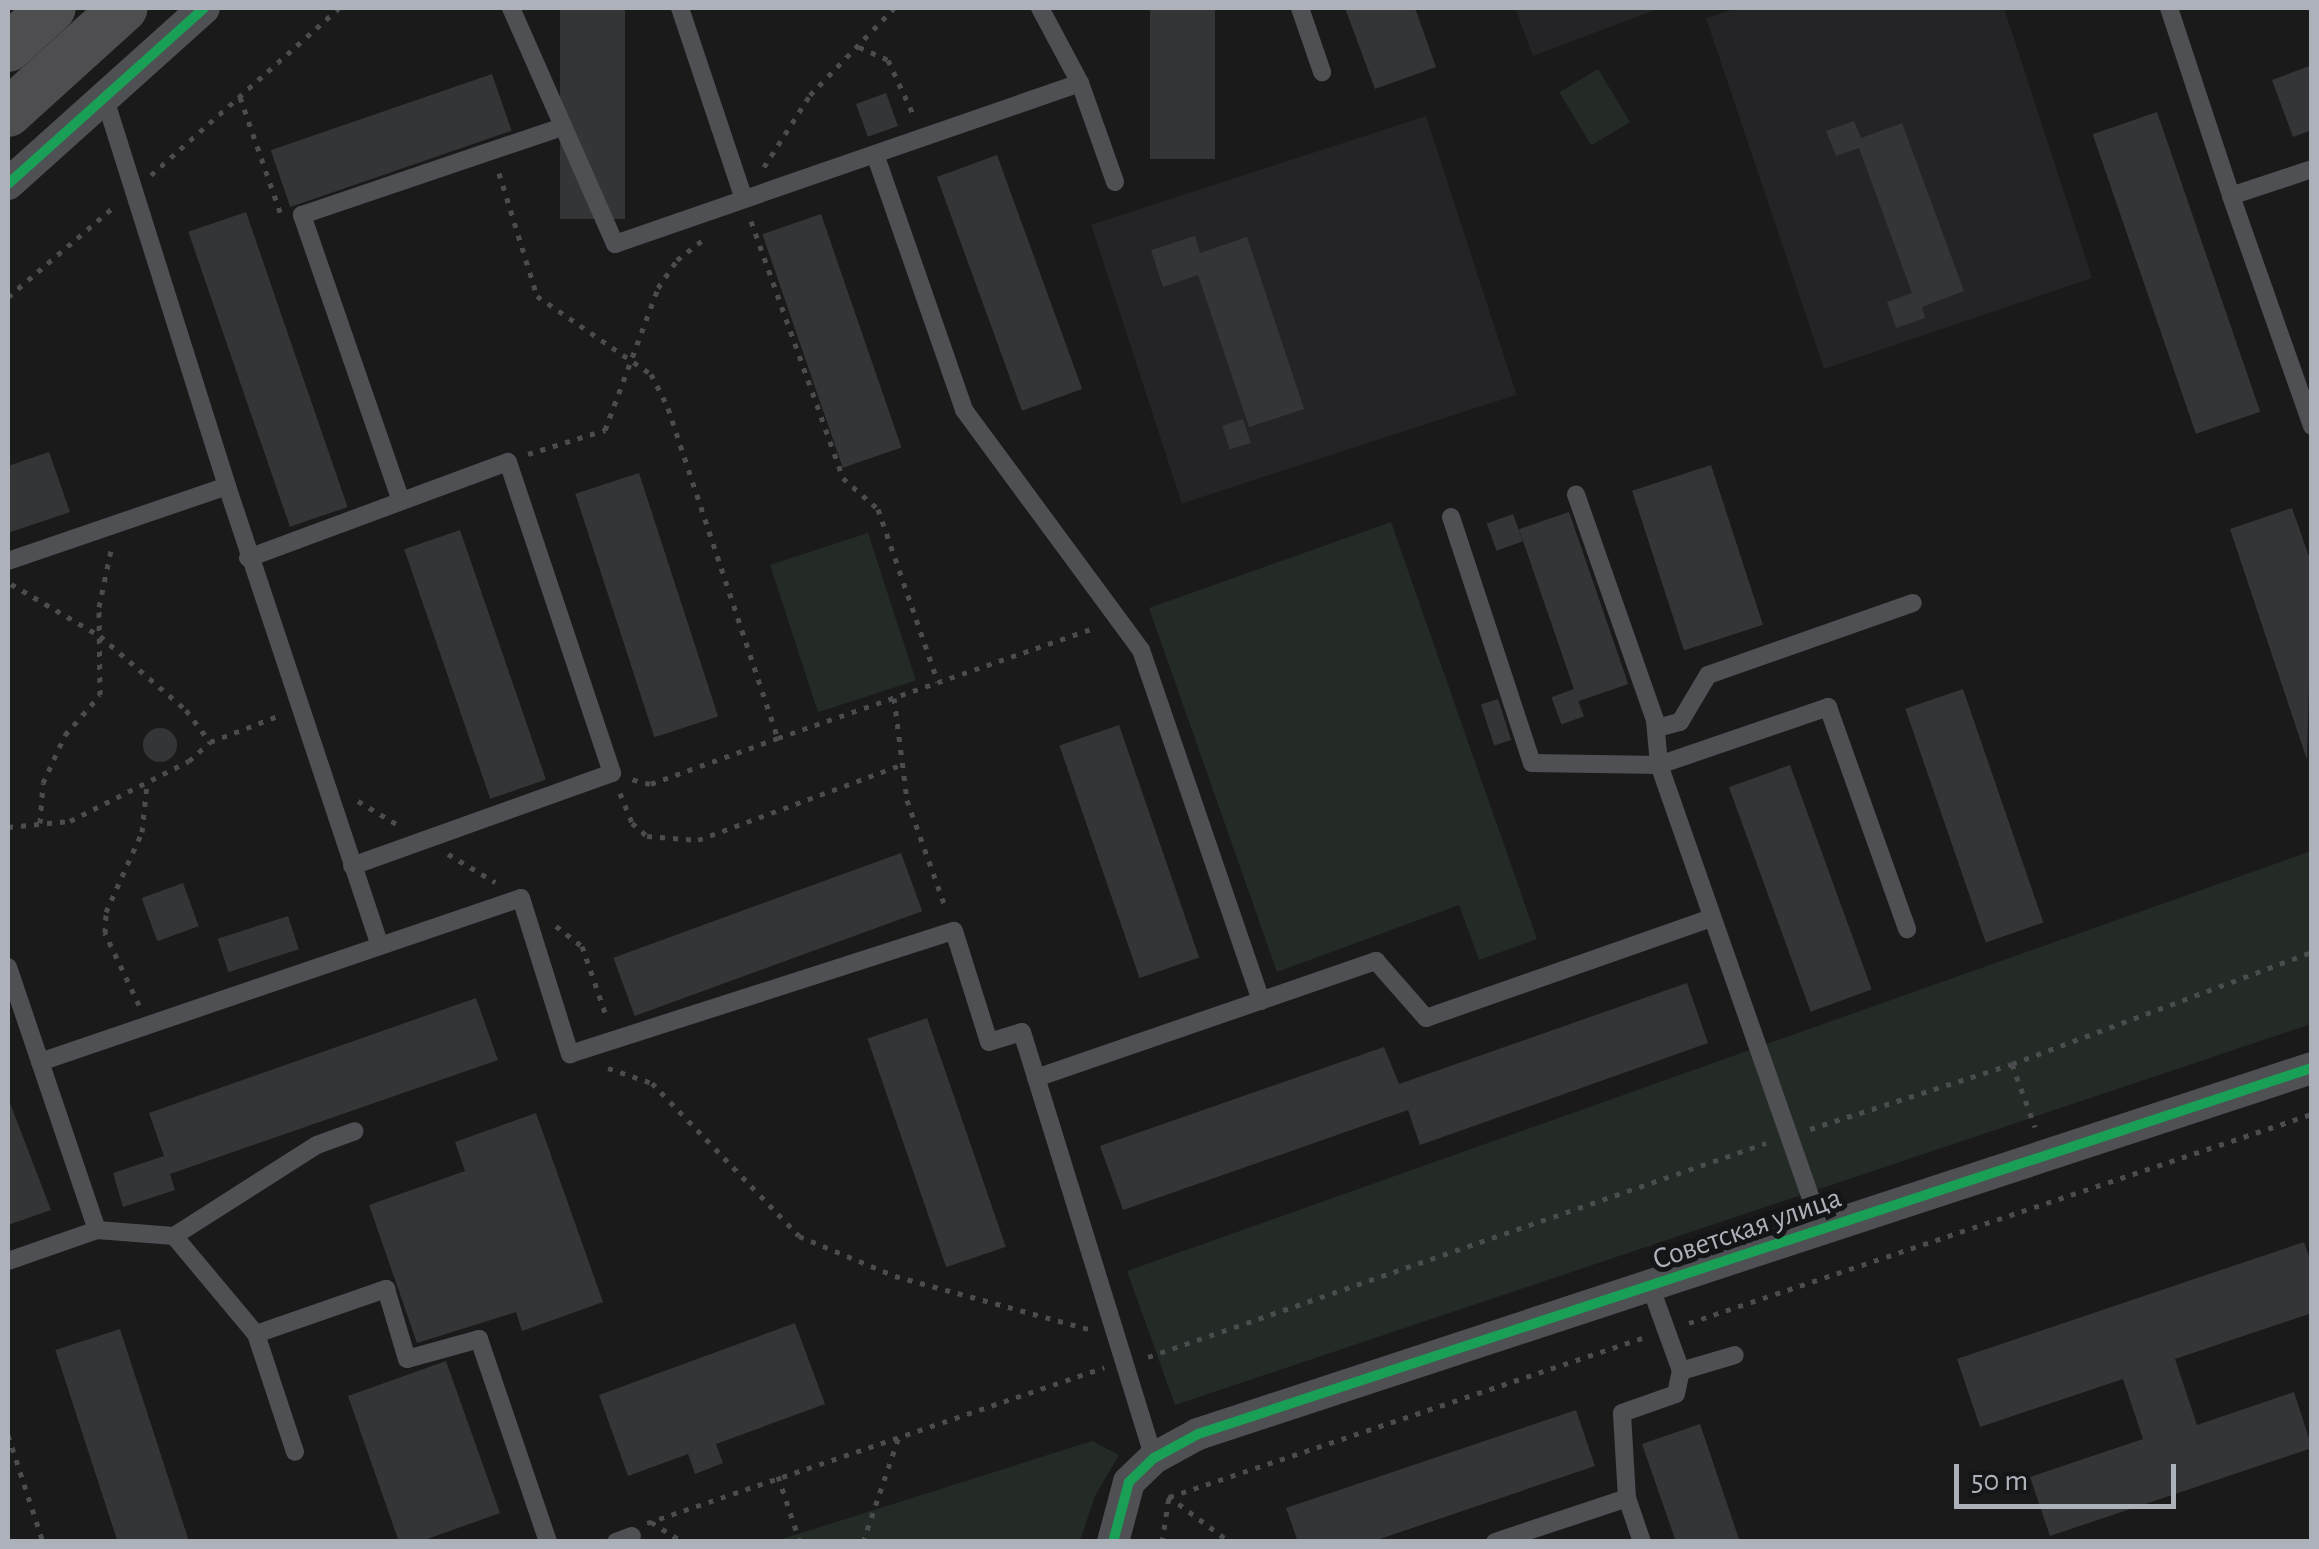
<!DOCTYPE html>
<meta charset="utf-8">
<style>
body{margin:0}
#map{position:relative;width:2319px;height:1549px;overflow:hidden;background:#1a1a1b;font-family:"Alegreya Sans",sans-serif}
div>[style]{position:absolute}
.built>*{inset:0;background:#242426;transform-origin:0 0}
.green>*{inset:0;background:#242a25;transform-origin:0 0}
.building>*{inset:0;background:#343536;transform-origin:0 0}
.round{border-radius:50%}
.path>*{height:5px;margin-top:-2.5px;transform-origin:0;background:repeating-linear-gradient(90deg,#4a4c4e 0 5px,transparent 0 13px)}
.lane>*{height:18px;margin:-9px;padding:0 9px;transform-origin:9px;border-radius:9px;background:#4f5053}
.street>*{height:32px;margin:-16px;padding:0 16px;transform-origin:16px;border-radius:16px;background:#4f5053}
.secondary>*{height:48px;margin:-24px;padding:0 24px;transform-origin:24px;border-radius:24px;background:#4e4e50}
.cycleway>*{height:10px;margin:-5px;padding:0 5px;transform-origin:5px;border-radius:5px;background:#1a9f57}
span{translate:-50% -50%;white-space:nowrap;text-align:center;line-height:1.15;-webkit-text-stroke:10px #141516;paint-order:stroke}
.street-label{font-size:30px;color:#adb1b9}
.frame{position:absolute;inset:0;border:10px solid #adb1b9;pointer-events:none}
.scale{position:absolute;left:1954px;top:1464px;width:222px;height:45px;box-sizing:border-box;border:5px solid #adb1b9;border-top:0;padding-left:12px;font-size:30px;line-height:35px;white-space:nowrap;color:#adb1b9;-webkit-text-stroke:8px #141516;paint-order:stroke}
</style>
<div id="map">
<div class="built">
<i style="clip-path:polygon(1515px 8px,1660px 8px,1533px 56px)"></i>
<i style="clip-path:polygon(1738px 8px,2004px 8px,2092px 278px,1824px 369px,1706px 18px)"></i>
<i style="left:1426px;top:116px;width:293px;height:352px;rotate:72deg"></i>
</div>
<div class="green">
<i style="left:1598px;top:69px;width:62px;height:45px;rotate:59deg"></i>
<i style="clip-path:polygon(1391px 522px,1537px 939px,1479px 960px,1459px 905px,1277px 972px,1149px 608px)"></i>
<i style="left:868px;top:533px;width:155px;height:103px;rotate:72deg"></i>
<i style="clip-path:polygon(2311px 851px,2311px 1024px,1175px 1405px,1127px 1271px)"></i>
<i style="clip-path:polygon(1092px 1441px,1119px 1455px,1095px 1496px,1080px 1541px,776px 1541px)"></i>
</div>
<div class="building">
<i style="left:560px;top:8px;width:65px;height:211px"></i>
<i style="left:1150px;top:8px;width:65px;height:151px"></i>
<i style="clip-path:polygon(1345px 8px,1415px 8px,1436px 67px,1375px 89px)"></i>
<i style="clip-path:polygon(2312px 65px,2312px 130px,2293px 137px,2272px 80px)"></i>
<i style="left:492px;top:74px;width:60px;height:234px;rotate:71deg"></i>
<i style="left:886px;top:93px;width:35px;height:32px;rotate:70deg"></i>
<i style="left:2157px;top:112px;width:317px;height:68px;rotate:71deg"></i>
<i style="clip-path:polygon(1854px 121px,1861px 138px,1902px 123px,1964px 291px,1922px 307px,1925px 318px,1896px 328px,1887px 302px,1912px 293px,1859px 148px,1836px 156px,1826px 131px)"></i>
<i style="left:997px;top:155px;width:249px;height:64px;rotate:70deg"></i>
<i style="left:246px;top:212px;width:312px;height:61px;rotate:71deg"></i>
<i style="left:821px;top:214px;width:247px;height:62px;rotate:71deg"></i>
<i style="clip-path:polygon(1195px 236px,1200px 253px,1247px 237px,1304px 409px,1249px 427px,1198px 275px,1163px 287px,1151px 250px)"></i>
<i style="left:1243px;top:419px;width:25px;height:22px;rotate:72deg"></i>
<i style="clip-path:polygon(49px 452px,70px 512px,8px 533px,8px 466px)"></i>
<i style="left:1711px;top:465px;width:168px;height:83px;rotate:72deg"></i>
<i style="left:639px;top:473px;width:256px;height:67px;rotate:72deg"></i>
<i style="clip-path:polygon(2292px 508px,2312px 565px,2307px 760px,2230px 529px)"></i>
<i style="left:1569px;top:512px;width:182px;height:53px;rotate:71deg"></i>
<i style="left:1513px;top:514px;width:29px;height:28px;rotate:70deg"></i>
<i style="left:460px;top:530px;width:264px;height:59px;rotate:71deg"></i>
<i style="left:1574px;top:689px;width:29px;height:24px;rotate:70deg"></i>
<i style="left:1963px;top:689px;width:247px;height:61px;rotate:71deg"></i>
<i style="left:1498px;top:699px;width:43px;height:18px;rotate:72deg"></i>
<i style="left:1119px;top:725px;width:246px;height:63px;rotate:71deg"></i>
<i class="round" style="left:143px;top:728px;width:34px;height:34px"></i>
<i style="left:1790px;top:765px;width:239px;height:65px;rotate:70deg"></i>
<i style="left:901px;top:853px;width:62px;height:306px;rotate:70deg"></i>
<i style="left:183px;top:883px;width:46px;height:44px;rotate:70deg"></i>
<i style="left:288px;top:916px;width:35px;height:74px;rotate:72deg"></i>
<i style="clip-path:polygon(1687px 983px,1708px 1043px,1420px 1145px,1408px 1110px,1123px 1210px,1100px 1146px,1384px 1047px,1399px 1084px)"></i>
<i style="clip-path:polygon(476px 998px,498px 1060px,170px 1174px,175px 1190px,123px 1207px,113px 1173px,164px 1156px,149px 1113px)"></i>
<i style="left:927px;top:1018px;width:242px;height:63px;rotate:71deg"></i>
<i style="clip-path:polygon(8px 1098px,51px 1210px,8px 1225px)"></i>
<i style="clip-path:polygon(536px 1113px,603px 1302px,522px 1331px,516px 1312px,417px 1343px,369px 1205px,465px 1171px,455px 1142px)"></i>
<i style="clip-path:polygon(2304px 1242px,2312px 1265px,2312px 1313px,2175px 1359px,2197px 1425px,2294px 1392px,2312px 1448px,2050px 1536px,2030px 1477px,2143px 1439px,2123px 1379px,1980px 1427px,1957px 1359px)"></i>
<i style="clip-path:polygon(795px 1323px,825px 1404px,716px 1444px,723px 1463px,695px 1474px,688px 1454px,628px 1476px,599px 1395px)"></i>
<i style="left:120px;top:1329px;width:225px;height:68px;rotate:72deg"></i>
<i style="clip-path:polygon(446px 1361px,500px 1513px,419px 1542px,399px 1542px,348px 1396px)"></i>
<i style="clip-path:polygon(1576px 1410px,1595px 1466px,1371px 1542px,1298px 1542px,1286px 1508px)"></i>
<i style="clip-path:polygon(1700px 1424px,1740px 1542px,1676px 1542px,1642px 1444px)"></i>
</div>
<div class="path">
<i style="left:859px;top:47px;width:32px;rotate:24deg"></i>
<i style="left:888px;top:60px;width:62px;rotate:65.1deg"></i>
<i style="left:240px;top:97px;width:122px;rotate:70.8deg"></i>
<i style="left:764px;top:167px;width:85px;rotate:-57.4deg"></i>
<i style="left:810px;top:95px;width:121px;rotate:-46deg"></i>
<i style="left:499px;top:173px;width:129px;rotate:72.8deg"></i>
<i style="left:537px;top:296px;width:138px;rotate:34.4deg"></i>
<i style="left:651px;top:374px;width:38px;rotate:63deg"></i>
<i style="left:668px;top:408px;width:348px;rotate:71.6deg"></i>
<i style="left:778px;top:738px;width:136px;rotate:160.2deg"></i>
<i style="left:650px;top:784px;width:20px;rotate:-165deg"></i>
<i style="left:151px;top:175px;width:251px;rotate:-41.6deg"></i>
<i style="left:751px;top:221px;width:273px;rotate:70.3deg"></i>
<i style="left:843px;top:478px;width:47px;rotate:41.5deg"></i>
<i style="left:878px;top:509px;width:183px;rotate:70.9deg"></i>
<i style="left:8px;top:297px;width:142px;rotate:-40.4deg"></i>
<i style="left:528px;top:454px;width:81px;rotate:-17.3deg"></i>
<i style="left:605px;top:430px;width:152px;rotate:-69.5deg"></i>
<i style="left:658px;top:288px;width:34px;rotate:-56deg"></i>
<i style="left:677px;top:260px;width:33px;rotate:-38deg"></i>
<i style="left:11px;top:584px;width:103px;rotate:30.3deg"></i>
<i style="left:100px;top:636px;width:113px;rotate:40.7deg"></i>
<i style="left:186px;top:710px;width:40px;rotate:53deg"></i>
<i style="left:894px;top:698px;width:103px;rotate:82.7deg"></i>
<i style="left:907px;top:800px;width:116px;rotate:70.3deg"></i>
<i style="left:778px;top:738px;width:338px;rotate:-19.2deg"></i>
<i style="left:620px;top:793px;width:32px;rotate:68deg"></i>
<i style="left:632px;top:823px;width:20px;rotate:41deg"></i>
<i style="left:647px;top:836px;width:51px;rotate:4.5deg"></i>
<i style="left:698px;top:840px;width:219px;rotate:-20.3deg"></i>
<i style="left:358px;top:801px;width:49px;rotate:30.8deg"></i>
<i style="left:40px;top:823px;width:40px;rotate:-85.7deg"></i>
<i style="left:43px;top:783px;width:53px;rotate:-65.4deg"></i>
<i style="left:65px;top:735px;width:53px;rotate:-48.8deg"></i>
<i style="left:100px;top:695px;width:88px;rotate:-90.7deg"></i>
<i style="left:99px;top:607px;width:58px;rotate:-78.1deg"></i>
<i style="left:8px;top:827px;width:62px;rotate:-5.5deg"></i>
<i style="left:70px;top:821px;width:133px;rotate:-26.8deg"></i>
<i style="left:189px;top:761px;width:28px;rotate:-42deg"></i>
<i style="left:210px;top:742px;width:73px;rotate:-20.9deg"></i>
<i style="left:448px;top:854px;width:55px;rotate:30.8deg"></i>
<i style="left:556px;top:926px;width:33px;rotate:38deg"></i>
<i style="left:582px;top:946px;width:76px;rotate:70.9deg"></i>
<i style="left:139px;top:1005px;width:80px;rotate:-115.3deg"></i>
<i style="left:105px;top:933px;width:21px;rotate:-87deg"></i>
<i style="left:106px;top:912px;width:88px;rotate:-65.8deg"></i>
<i style="left:142px;top:832px;width:48px;rotate:-84.1deg"></i>
<i style="left:2012px;top:1064px;width:67px;rotate:69.9deg"></i>
<i style="left:608px;top:1068px;width:46px;rotate:18.8deg"></i>
<i style="left:652px;top:1083px;width:212px;rotate:46.1deg"></i>
<i style="left:799px;top:1236px;width:104px;rotate:22.6deg"></i>
<i style="left:895px;top:1276px;width:201px;rotate:15.3deg"></i>
<i style="left:1810px;top:1129px;width:212px;rotate:-17.8deg"></i>
<i style="left:2012px;top:1064px;width:320px;rotate:-20.5deg"></i>
<i style="left:1689px;top:1323px;width:657px;rotate:-18.55deg"></i>
<i style="left:1148px;top:1357px;width:654px;rotate:-19.1deg"></i>
<i style="left:8px;top:1435px;width:113px;rotate:71.9deg"></i>
<i style="left:778px;top:1476px;width:70px;rotate:71.6deg"></i>
<i style="left:1168px;top:1496px;width:77px;rotate:36.6deg"></i>
<i style="left:651px;top:1522px;width:38px;rotate:32deg"></i>
<i style="left:647px;top:1523px;width:483px;rotate:-18.8deg"></i>
<i style="left:863px;top:1542px;width:112px;rotate:-71.2deg"></i>
<i style="left:1162px;top:1542px;width:46px;rotate:-81.2deg"></i>
<i style="left:1169px;top:1497px;width:502px;rotate:-18.58deg"></i>
</div>
<div class="lane">
<i style="left:511px;top:8px;width:258px;rotate:66.2deg"></i>
<i style="left:615px;top:244px;width:492px;rotate:-19.1deg"></i>
<i style="left:680px;top:8px;width:201px;rotate:71.5deg"></i>
<i style="left:1040px;top:8px;width:85px;rotate:61.9deg"></i>
<i style="left:1080px;top:83px;width:105px;rotate:70.5deg"></i>
<i style="left:1300px;top:8px;width:68px;rotate:71deg"></i>
<i style="left:2169px;top:8px;width:198px;rotate:71.7deg"></i>
<i style="left:105px;top:99px;width:406px;rotate:72.5deg"></i>
<i style="left:875px;top:154px;width:271px;rotate:70.8deg"></i>
<i style="left:964px;top:410px;width:298px;rotate:53.6deg"></i>
<i style="left:1141px;top:650px;width:371px;rotate:71.1deg"></i>
<i style="left:2312px;top:169px;width:85px;rotate:161.6deg"></i>
<i style="left:2231px;top:196px;width:244px;rotate:70.6deg"></i>
<i style="left:401px;top:501px;width:303px;rotate:-109.1deg"></i>
<i style="left:302px;top:215px;width:274px;rotate:-18.7deg"></i>
<i style="left:1451px;top:517px;width:259px;rotate:71.8deg"></i>
<i style="left:1532px;top:763px;width:127px;rotate:0.9deg"></i>
<i style="left:1659px;top:765px;width:45px;rotate:-95.1deg"></i>
<i style="left:1655px;top:720px;width:239px;rotate:-109.3deg"></i>
<i style="left:248px;top:558px;width:277px;rotate:-20.3deg"></i>
<i style="left:508px;top:462px;width:328px;rotate:71.5deg"></i>
<i style="left:612px;top:773px;width:276px;rotate:160.3deg"></i>
<i style="left:8px;top:561px;width:231px;rotate:-18.9deg"></i>
<i style="left:227px;top:486px;width:483px;rotate:71.6deg"></i>
<i style="left:1657px;top:728px;width:24px;rotate:-15deg"></i>
<i style="left:1680px;top:722px;width:55px;rotate:-59.2deg"></i>
<i style="left:1708px;top:675px;width:217px;rotate:-19.4deg"></i>
<i style="left:8px;top:967px;width:278px;rotate:71.3deg"></i>
<i style="left:97px;top:1230px;width:94px;rotate:160.8deg"></i>
<i style="left:40px;top:1062px;width:508px;rotate:-18.83deg"></i>
<i style="left:521px;top:898px;width:164px;rotate:72.6deg"></i>
<i style="left:570px;top:1054px;width:403px;rotate:-17.8deg"></i>
<i style="left:954px;top:931px;width:116px;rotate:72.5deg"></i>
<i style="left:989px;top:1042px;width:34px;rotate:-17deg"></i>
<i style="left:1022px;top:1032px;width:446px;rotate:72.8deg"></i>
<i style="left:1036px;top:1078px;width:360px;rotate:-19deg"></i>
<i style="left:1376px;top:961px;width:76px;rotate:48.7deg"></i>
<i style="left:1426px;top:1018px;width:303px;rotate:-19.3deg"></i>
<i style="left:97px;top:1230px;width:77px;rotate:4.5deg"></i>
<i style="left:174px;top:1236px;width:128px;rotate:50.1deg"></i>
<i style="left:256px;top:1334px;width:124px;rotate:71.7deg"></i>
<i style="left:1822px;top:1230px;width:493px;rotate:-109.3deg"></i>
<i style="left:1659px;top:765px;width:179px;rotate:-18.9deg"></i>
<i style="left:1828px;top:707px;width:236px;rotate:70.4deg"></i>
<i style="left:174px;top:1236px;width:169px;rotate:-32.5deg"></i>
<i style="left:317px;top:1145px;width:40px;rotate:-20.2deg"></i>
<i style="left:256px;top:1334px;width:138px;rotate:-19.1deg"></i>
<i style="left:386px;top:1289px;width:73px;rotate:73.3deg"></i>
<i style="left:407px;top:1359px;width:75px;rotate:-15.5deg"></i>
<i style="left:479px;top:1339px;width:214px;rotate:71.2deg"></i>
<i style="left:1681px;top:1371px;width:56px;rotate:-16.5deg"></i>
<i style="left:616px;top:1542px;width:17px;rotate:-21deg"></i>
<i style="left:1495px;top:1542px;width:139px;rotate:-18.4deg"></i>
<i style="left:1642px;top:1542px;width:46px;rotate:-108.8deg"></i>
<i style="left:1627px;top:1498px;width:85px;rotate:-93.4deg"></i>
<i style="left:1622px;top:1413px;width:57px;rotate:-19.4deg"></i>
<i style="left:1676px;top:1394px;width:24px;rotate:-78deg"></i>
<i style="left:1681px;top:1371px;width:88px;rotate:-109.9deg"></i>
</div>
<div class="street">
<i style="left:8px;top:184px;width:263px;rotate:-41.9deg"></i>
<i style="left:1113px;top:1542px;width:62px;rotate:-75.1deg"></i>
<i style="left:1129px;top:1482px;width:35px;rotate:-44deg"></i>
<i style="left:1154px;top:1458px;width:50px;rotate:-28.6deg"></i>
<i style="left:1198px;top:1434px;width:1173px;rotate:-18.19deg"></i>
</div>
<div class="secondary">
<i style="left:8px;top:48px;width:59px;rotate:-42.3deg"></i>
<i style="left:8px;top:113px;width:156px;rotate:-42.2deg"></i>
</div>
<div class="cycleway">
<i style="left:8px;top:184px;width:263px;rotate:-41.9deg"></i>
<i style="left:1113px;top:1542px;width:62px;rotate:-75.1deg"></i>
<i style="left:1129px;top:1482px;width:35px;rotate:-44deg"></i>
<i style="left:1154px;top:1458px;width:50px;rotate:-28.6deg"></i>
<i style="left:1198px;top:1434px;width:1173px;rotate:-18.19deg"></i>
</div>
<div class="street-label">
<span style="left:1747px;top:1229px;rotate:-19deg">Советская улица</span>
</div>
<div class="frame"></div>
<div class="scale">50 m</div>
</div>
